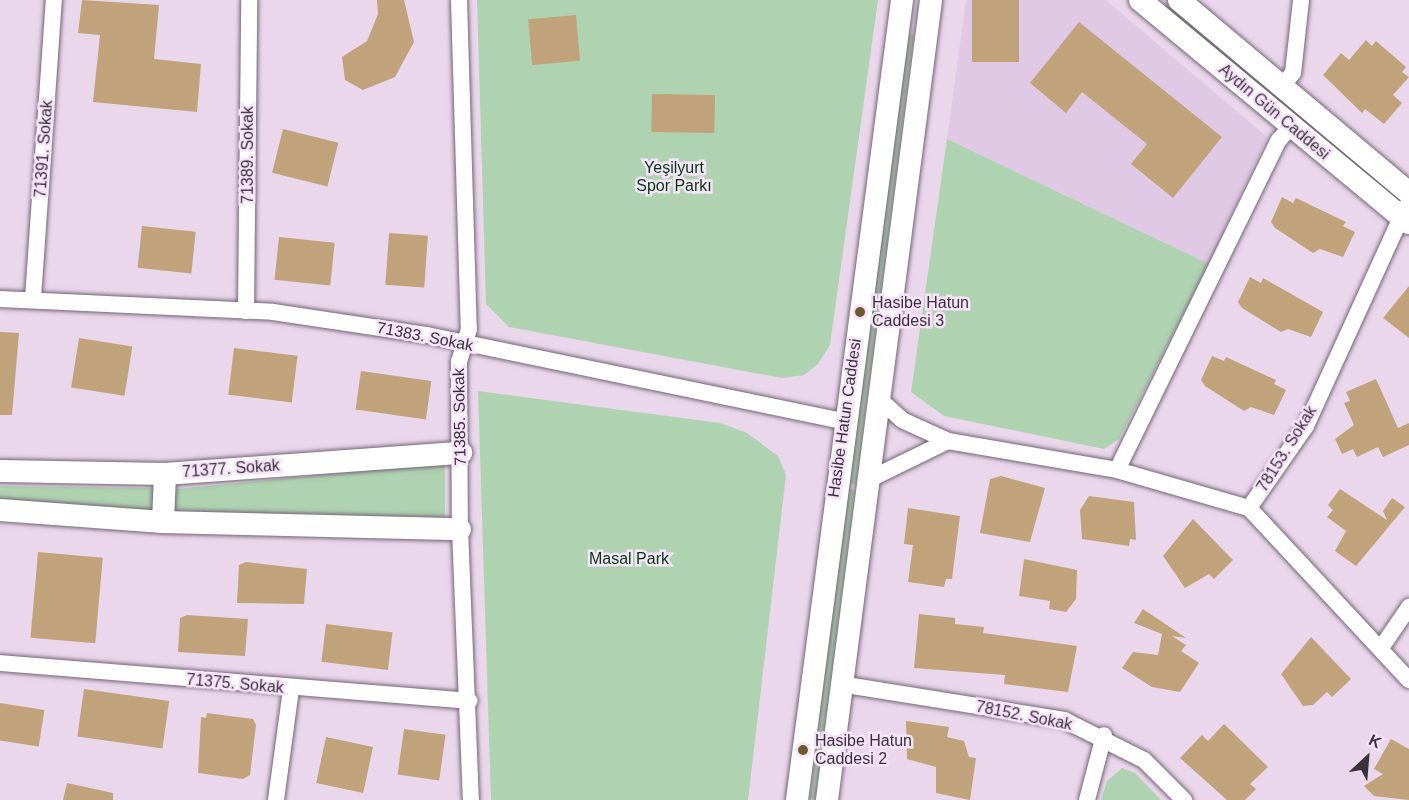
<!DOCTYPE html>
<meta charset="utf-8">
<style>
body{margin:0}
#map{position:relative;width:1409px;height:800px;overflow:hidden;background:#ead7ec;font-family:Helvetica,sans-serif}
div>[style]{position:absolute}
.built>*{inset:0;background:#e0c9e4}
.green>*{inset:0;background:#afd2b1}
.building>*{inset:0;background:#c0a37b;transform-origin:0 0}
.roads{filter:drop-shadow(0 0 2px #756577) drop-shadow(0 0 2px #756577)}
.street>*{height:16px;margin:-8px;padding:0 8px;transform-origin:8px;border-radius:8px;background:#fff}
.secondary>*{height:22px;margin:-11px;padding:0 11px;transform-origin:11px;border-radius:11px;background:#fff}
.dots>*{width:16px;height:16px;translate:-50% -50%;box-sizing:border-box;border:3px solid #f7e4fa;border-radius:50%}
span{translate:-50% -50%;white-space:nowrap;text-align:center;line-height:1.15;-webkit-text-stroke:5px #f7e4fa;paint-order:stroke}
.street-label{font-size:16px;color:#3a323b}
.park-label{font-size:16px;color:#003a0b}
.poi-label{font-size:16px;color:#3a323b}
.left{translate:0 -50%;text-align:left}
.north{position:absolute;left:1337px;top:728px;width:60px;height:60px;-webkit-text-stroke:4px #f7e4fa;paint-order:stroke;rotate:26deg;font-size:16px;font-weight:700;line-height:24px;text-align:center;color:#3a323b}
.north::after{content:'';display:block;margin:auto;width:21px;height:27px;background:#3a323b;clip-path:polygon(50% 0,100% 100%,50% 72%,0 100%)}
</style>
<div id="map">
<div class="built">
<i style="clip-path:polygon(966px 0,1106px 0,1267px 137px,1209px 264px,947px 139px)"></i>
</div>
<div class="green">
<i style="clip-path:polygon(477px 0,878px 0,830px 345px,818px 364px,804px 375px,782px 378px,509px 327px,486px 304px)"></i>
<i style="clip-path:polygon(1167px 5px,1309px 123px,1307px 126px,1165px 7px)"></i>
<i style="clip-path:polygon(908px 34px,914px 35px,856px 484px,848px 483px)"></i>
<i style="clip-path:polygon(947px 139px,1209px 264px,1119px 439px,1104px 449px,944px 416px,911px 392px)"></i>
<i style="clip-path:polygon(478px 391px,720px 423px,747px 433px,778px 456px,786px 475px,748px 800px,491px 800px)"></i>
<i style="clip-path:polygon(445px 463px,445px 522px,174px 512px,175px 489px)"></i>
<i style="clip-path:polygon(0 486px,155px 488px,154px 512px,0 506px)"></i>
<i style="clip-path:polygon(847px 488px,855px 490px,815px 800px,810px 799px)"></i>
<i style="clip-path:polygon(1122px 768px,1135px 773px,1161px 800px,1101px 800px,1107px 781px)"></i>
</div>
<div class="building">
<i style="clip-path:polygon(82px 0,159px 5px,154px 59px,201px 64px,197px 112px,93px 102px,100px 35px,78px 33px)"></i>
<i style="clip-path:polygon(377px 0,404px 0,414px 42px,395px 77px,363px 90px,345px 80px,342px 57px,367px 41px,378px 14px)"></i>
<i style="left:972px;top:0;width:47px;height:62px"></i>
<i style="left:576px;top:15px;width:46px;height:48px;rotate:85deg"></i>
<i style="clip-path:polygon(1079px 22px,1222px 137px,1173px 198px,1131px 164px,1147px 144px,1082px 92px,1066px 113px,1030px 83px)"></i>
<i style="clip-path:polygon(1366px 40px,1372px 46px,1376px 41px,1406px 67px,1402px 72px,1409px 77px,1393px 95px,1402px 103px,1384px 124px,1365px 109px,1362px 113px,1323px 75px,1341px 53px,1349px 60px)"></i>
<i style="left:652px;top:94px;width:63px;height:38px;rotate:1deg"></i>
<i style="left:283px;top:129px;width:57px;height:45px;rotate:14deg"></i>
<i style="clip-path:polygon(1282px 197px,1293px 203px,1296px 198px,1346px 222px,1343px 226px,1355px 232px,1343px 257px,1320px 249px,1313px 253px,1275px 228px,1271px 222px)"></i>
<i style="left:142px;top:226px;width:54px;height:42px;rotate:6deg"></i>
<i style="left:389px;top:233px;width:39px;height:52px;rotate:4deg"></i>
<i style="left:279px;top:237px;width:56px;height:43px;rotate:6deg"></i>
<i style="clip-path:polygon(1250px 277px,1261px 283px,1263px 278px,1323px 312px,1311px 337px,1288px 329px,1281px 332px,1242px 308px,1238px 302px)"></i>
<i style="clip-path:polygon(1409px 286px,1409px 338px,1383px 318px)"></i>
<i style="clip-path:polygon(0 332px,19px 333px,12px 415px,0 415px)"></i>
<i style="left:79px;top:338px;width:54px;height:50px;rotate:9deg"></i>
<i style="left:234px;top:348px;width:64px;height:47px;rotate:7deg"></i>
<i style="clip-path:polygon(1212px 356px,1224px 361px,1226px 357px,1276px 380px,1274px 384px,1286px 390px,1274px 415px,1251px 407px,1244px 411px,1205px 386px,1201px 380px)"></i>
<i style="left:361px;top:371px;width:71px;height:39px;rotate:8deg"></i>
<i style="clip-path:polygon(1376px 379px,1398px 428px,1409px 423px,1409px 445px,1383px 457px,1378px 447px,1357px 457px,1353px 449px,1342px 454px,1335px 439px,1354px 425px,1344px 403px,1350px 401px,1346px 392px)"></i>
<i style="clip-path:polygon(1001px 476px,1045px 488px,1030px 542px,980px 533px,990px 479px)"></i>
<i style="clip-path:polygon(1340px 489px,1387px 520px,1383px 511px,1392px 498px,1405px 507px,1356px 566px,1335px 551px,1346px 531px,1327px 517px,1333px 510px,1328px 505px)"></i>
<i style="clip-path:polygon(1089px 496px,1134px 502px,1136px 540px,1130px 539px,1129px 546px,1082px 539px,1080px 510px)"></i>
<i style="clip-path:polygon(908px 508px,960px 516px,952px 579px,946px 579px,944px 587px,908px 582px,913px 545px,904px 544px)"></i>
<i style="clip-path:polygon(1193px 519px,1233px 560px,1214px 579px,1209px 574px,1185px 588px,1163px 556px)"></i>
<i style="left:38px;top:552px;width:65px;height:86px;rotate:5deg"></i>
<i style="clip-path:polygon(1024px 559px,1077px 570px,1076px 599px,1066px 612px,1049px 609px,1050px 601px,1019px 596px)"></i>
<i style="clip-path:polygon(246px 562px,307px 569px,304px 604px,237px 603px,239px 565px)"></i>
<i style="clip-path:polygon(1143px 609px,1186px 638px,1172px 636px,1186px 645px,1181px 651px,1199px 663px,1180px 692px,1152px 687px,1122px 668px,1133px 652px,1158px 655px,1162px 634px,1134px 623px)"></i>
<i style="clip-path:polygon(919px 614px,955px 618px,955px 624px,984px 627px,983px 633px,1077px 646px,1068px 692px,1004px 684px,1005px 675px,914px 668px)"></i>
<i style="clip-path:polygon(187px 615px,248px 619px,245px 656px,178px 652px,180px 618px)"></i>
<i style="left:326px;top:624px;width:67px;height:38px;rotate:7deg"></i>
<i style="clip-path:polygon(1311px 637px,1351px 679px,1332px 697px,1327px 692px,1313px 705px,1303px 706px,1281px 674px)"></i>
<i style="left:84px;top:689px;width:86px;height:48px;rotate:8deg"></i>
<i style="left:0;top:703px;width:45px;height:37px;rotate:9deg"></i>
<i style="clip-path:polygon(207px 713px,253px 719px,256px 725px,250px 775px,243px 779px,198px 773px,201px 717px,206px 718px)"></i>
<i style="clip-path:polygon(906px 721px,949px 727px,947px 737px,964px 741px,969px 757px,976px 758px,970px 800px,936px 793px,936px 767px,907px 759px)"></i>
<i style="clip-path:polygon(1224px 724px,1268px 767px,1250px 784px,1256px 789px,1245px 800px,1227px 800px,1180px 758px,1202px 735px,1208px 741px)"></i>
<i style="left:404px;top:729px;width:42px;height:46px;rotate:8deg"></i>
<i style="left:326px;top:737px;width:48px;height:47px;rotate:12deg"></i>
<i style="clip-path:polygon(1391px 739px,1409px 749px,1409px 800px,1374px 796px,1364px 786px,1383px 774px,1374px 769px)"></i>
<i style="clip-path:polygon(67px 783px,113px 793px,113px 800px,63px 800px)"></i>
</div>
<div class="roads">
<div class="street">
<i style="left:459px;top:0;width:329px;rotate:88.3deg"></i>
<i style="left:469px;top:329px;width:34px;rotate:107deg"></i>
<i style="left:459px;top:361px;width:168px;rotate:89.7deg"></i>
<i style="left:460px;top:529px;width:271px;rotate:87.7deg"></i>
<i style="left:1282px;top:86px;width:17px;rotate:-50deg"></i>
<i style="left:1293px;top:73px;width:73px;rotate:-83.7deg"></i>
<i style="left:33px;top:298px;width:299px;rotate:-86deg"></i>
<i style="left:0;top:299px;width:273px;rotate:2.7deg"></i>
<i style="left:273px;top:312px;width:156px;rotate:8.5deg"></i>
<i style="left:427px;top:335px;width:426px;rotate:11.7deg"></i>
<i style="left:246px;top:311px;width:311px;rotate:-89.4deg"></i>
<i style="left:879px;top:399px;width:31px;rotate:42deg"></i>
<i style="left:902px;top:420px;width:51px;rotate:24.5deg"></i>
<i style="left:948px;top:441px;width:171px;rotate:9.7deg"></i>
<i style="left:1117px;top:470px;width:137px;rotate:16.1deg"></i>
<i style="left:1249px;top:508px;width:100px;rotate:-55.2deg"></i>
<i style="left:1306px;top:426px;width:241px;rotate:-65.5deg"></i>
<i style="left:1117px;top:470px;width:368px;rotate:-63.9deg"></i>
<i style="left:1279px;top:140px;width:18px;rotate:-49deg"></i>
<i style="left:870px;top:479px;width:87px;rotate:-26deg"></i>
<i style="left:1249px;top:508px;width:235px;rotate:47.1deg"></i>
<i style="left:1381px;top:648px;width:50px;rotate:-55.7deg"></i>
<i style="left:0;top:663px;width:471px;rotate:4.6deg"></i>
<i style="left:840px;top:684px;width:227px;rotate:9.1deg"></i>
<i style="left:1064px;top:720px;width:89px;rotate:26.6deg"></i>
<i style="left:1144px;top:760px;width:57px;rotate:45deg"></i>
<i style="left:276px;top:800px;width:112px;rotate:-82.3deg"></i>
<i style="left:1087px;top:800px;width:67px;rotate:-75.3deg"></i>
</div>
<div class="secondary">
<i style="left:1140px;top:0;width:349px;rotate:39.7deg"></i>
<i style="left:1179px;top:0;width:300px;rotate:40deg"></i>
<i style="left:0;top:471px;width:165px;rotate:1deg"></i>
<i style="left:165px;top:474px;width:297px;rotate:-4.1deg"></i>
<i style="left:0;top:510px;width:163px;rotate:4.2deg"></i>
<i style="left:163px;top:522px;width:297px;rotate:1.4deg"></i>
<i style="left:163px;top:522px;width:48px;rotate:-87.6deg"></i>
<i style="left:797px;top:800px;width:807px;rotate:-82.52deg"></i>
<i style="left:827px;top:800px;width:807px;rotate:-82.59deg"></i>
</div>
</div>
<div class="dots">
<i style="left:860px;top:312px;background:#6c5b28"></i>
<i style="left:803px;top:750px;background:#6c5b28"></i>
</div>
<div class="street-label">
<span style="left:1274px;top:112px;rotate:40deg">Aydın Gün Caddesi</span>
<span style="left:44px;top:149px;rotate:-86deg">71391. Sokak</span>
<span style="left:248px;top:155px;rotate:-90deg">71389. Sokak</span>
<span style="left:425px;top:337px;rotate:11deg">71383. Sokak</span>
<span style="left:460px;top:417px;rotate:-91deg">71385. Sokak</span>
<span style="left:845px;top:418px;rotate:-82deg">Hasibe Hatun Caddesi</span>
<span style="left:1287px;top:449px;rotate:-58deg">78153. Sokak</span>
<span style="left:231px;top:469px;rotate:-4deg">71377. Sokak</span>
<span style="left:235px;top:684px;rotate:5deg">71375. Sokak</span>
<span style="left:1024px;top:716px;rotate:11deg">78152. Sokak</span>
</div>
<div class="park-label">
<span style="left:674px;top:177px">Yeşilyurt<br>Spor Parkı</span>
<span style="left:629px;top:559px">Masal Park</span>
</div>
<div class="poi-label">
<span class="left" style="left:872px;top:312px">Hasibe Hatun<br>Caddesi 3</span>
<span class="left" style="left:815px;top:750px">Hasibe Hatun<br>Caddesi 2</span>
</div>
<div class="north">K</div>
</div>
